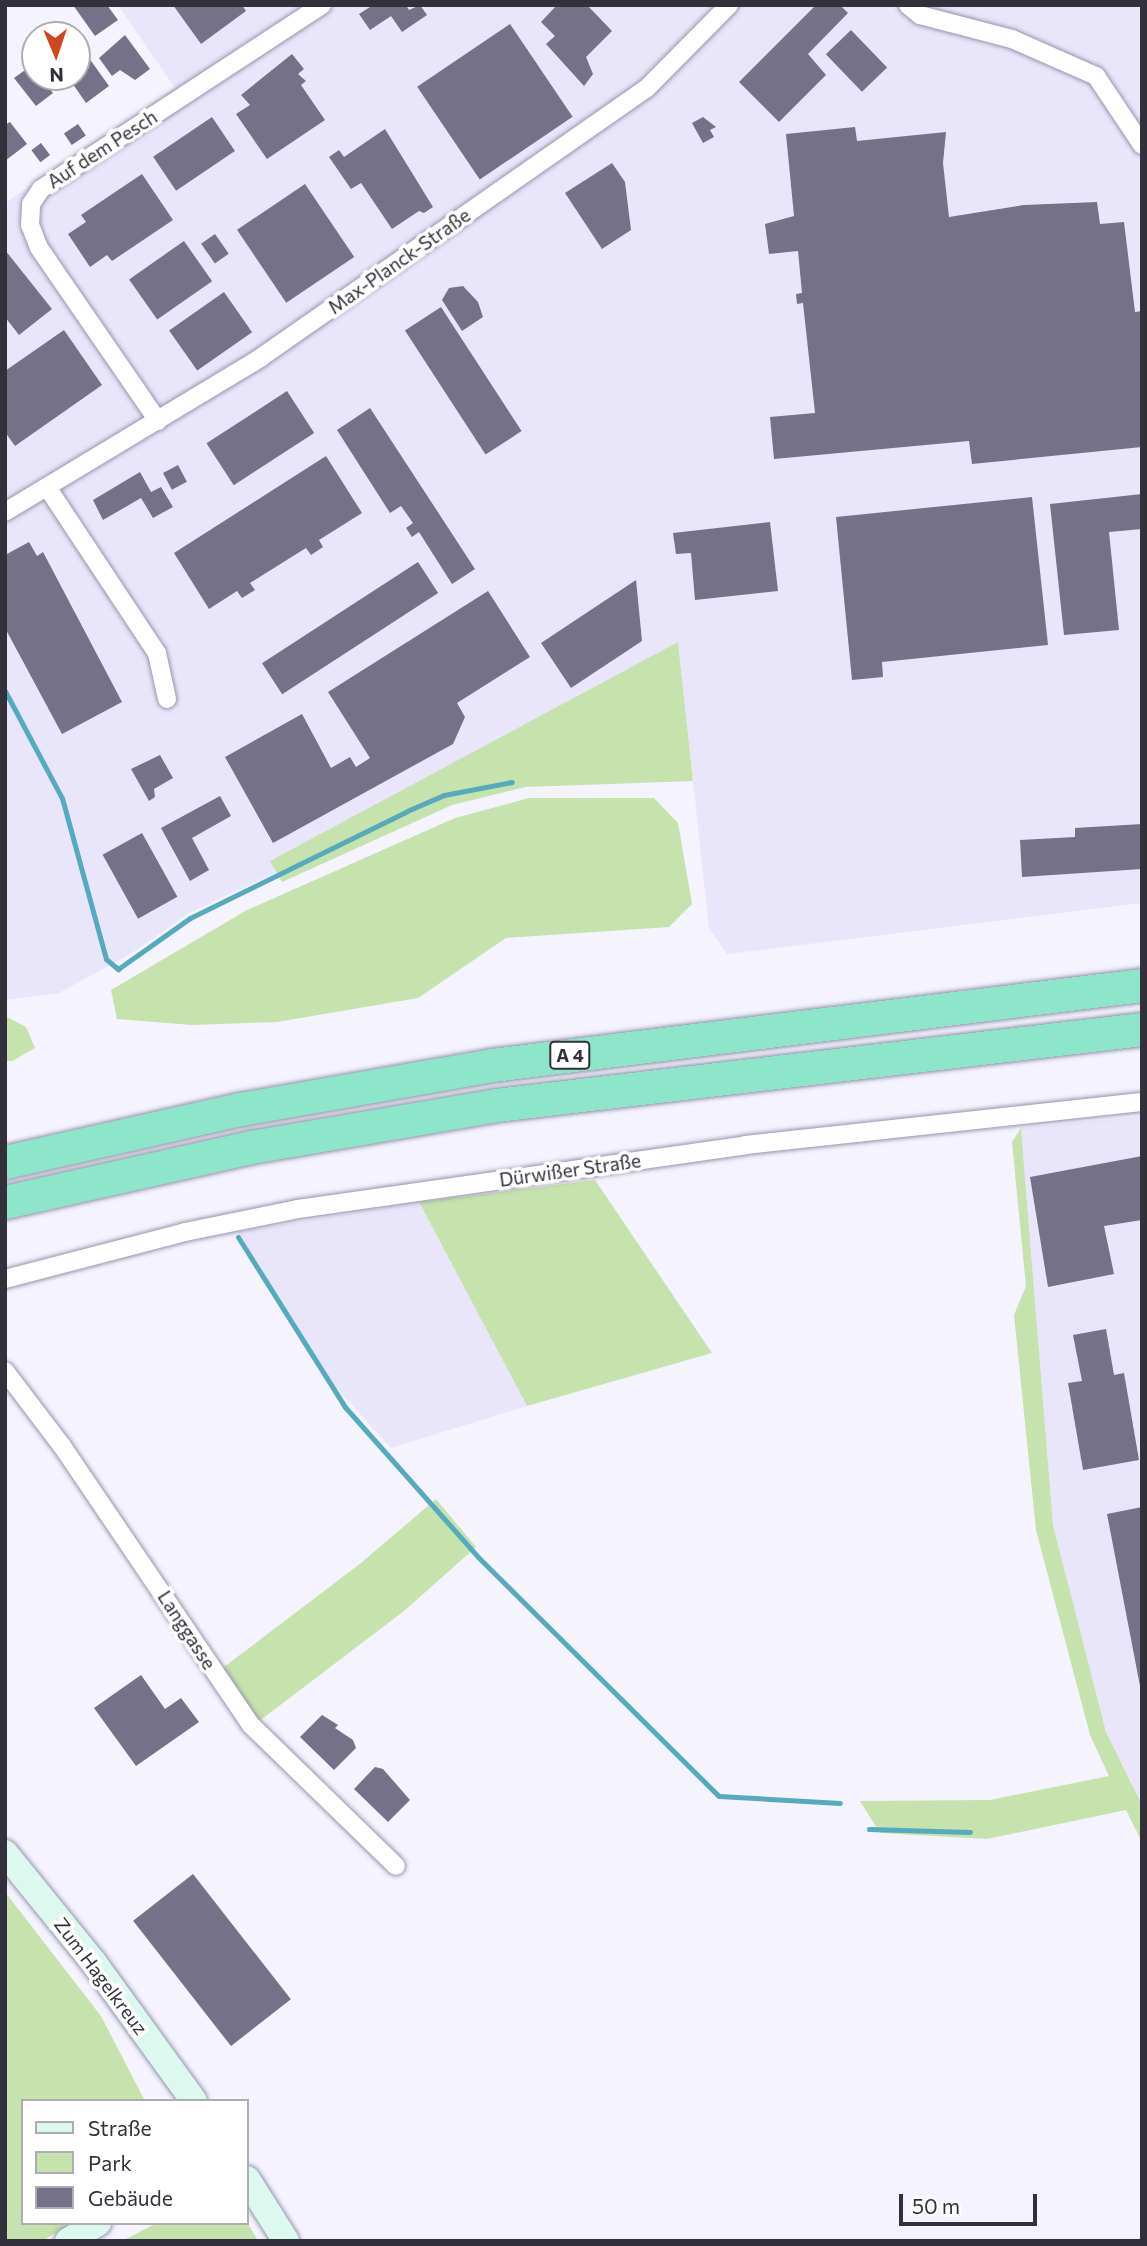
<!DOCTYPE html>
<meta charset="utf-8">
<style>
body{margin:0}
#map{position:relative;width:1147px;height:2246px;overflow:hidden;background:#f4f3fe;font-family:Commissioner,sans-serif}
div>[style]{position:absolute}
.built>*{inset:0;background:#e9e6fb}
.green>*{inset:0;background:#c6e2ad}
.stream>*{height:5px;margin:-2.5px;padding:0 2.5px;transform-origin:2.5px;border-radius:2.5px;background:#56aabe}
.building>*{inset:0;background:#747189;transform-origin:0 0}
.roads{filter:drop-shadow(0 0 2px #9794ac) drop-shadow(0 0 2px #9794ac)}
.street>*{height:18px;margin:-9px;padding:0 9px;transform-origin:9px;border-radius:9px;background:#fff}
.secondary>*{height:26px;margin:-13px;padding:0 13px;transform-origin:13px;border-radius:13px;background:#ddf8ef}
.highway>*{height:33px;margin:-16.5px;padding:0 16.5px;transform-origin:16.5px;border-radius:16.5px;background:#8de6ca}
span{translate:-50% -50%;white-space:nowrap;text-align:center;line-height:1.15;-webkit-text-stroke:7px #fff;paint-order:stroke}
.shield-label span{padding:2px 5px;background:#fff;border:2px solid;border-radius:5px;-webkit-text-stroke-width:0}
.shield-label{font-size:18px;color:#32303a;font-weight:700}
.street-label{font-size:19px;color:#32303a}
.frame{position:absolute;inset:0;border:7px solid #32303a;pointer-events:none}
.legend{position:absolute;left:21px;top:2099px;width:228px;height:126px;box-sizing:border-box;background:#fff;border:2px solid #adacb0;margin:0;padding:9px 12px;list-style:none;font-size:21px;color:#32303a}
.legend li{display:flex;align-items:center;gap:14px;height:35px}
.legend b{width:35px;border:2px solid #adacb0}
.north{position:absolute;left:21px;top:21px;width:70px;height:70px;box-sizing:border-box;background:#fff;border:2px solid #adacb0;border-radius:50%;rotate:178deg;font-size:19px;font-weight:700;line-height:28px;text-align:center;color:#32303a}
.north::after{content:'';display:block;margin:auto;width:24px;height:32px;background:#ce461d;clip-path:polygon(50% 0,100% 100%,50% 72%,0 100%)}
.scale{position:absolute;left:899px;top:2194px;width:138px;height:32px;box-sizing:border-box;border:4px solid #32303a;border-top:0;padding-left:9px;font-size:21px;line-height:24px;white-space:nowrap;color:#32303a;-webkit-text-stroke:5px #fff;paint-order:stroke}
</style>
<div id="map">
<div class="built">
<i style="clip-path:polygon(118px 5px,1142px 5px,1142px 903px,727px 954px,709px 928px,678px 643px,271px 861px,277px 872px,189px 913px,132px 953px,59px 993px,5px 1000px,5px 203px,175px 88px)"></i>
<i style="clip-path:polygon(1142px 1116px,1142px 1805px,1106px 1732px,1053px 1525px,1021px 1128px)"></i>
<i style="clip-path:polygon(419px 1202px,527px 1406px,391px 1448px,331px 1382px,238px 1232px)"></i>
</div>
<div class="green">
<i style="clip-path:polygon(678px 642px,693px 781px,525px 787px,452px 805px,282px 882px,270px 861px)"></i>
<i style="clip-path:polygon(529px 798px,654px 798px,678px 823px,692px 904px,669px 927px,506px 938px,418px 998px,277px 1022px,192px 1025px,117px 1019px,111px 990px,247px 910px,455px 818px)"></i>
<i style="clip-path:polygon(5px 1016px,26px 1027px,35px 1048px,12px 1061px,5px 1061px)"></i>
<i style="clip-path:polygon(1021px 1128px,1053px 1525px,1106px 1732px,1142px 1805px,1142px 1842px,1126px 1810px,987px 1839px,880px 1833px,860px 1801px,990px 1800px,1109px 1776px,1090px 1735px,1036px 1530px,1014px 1315px,1026px 1286px,1012px 1142px)"></i>
<i style="clip-path:polygon(595px 1180px,712px 1353px,527px 1406px,419px 1202px)"></i>
<i style="clip-path:polygon(436px 1499px,476px 1547px,404px 1611px,258px 1722px,220px 1670px,361px 1563px)"></i>
<i style="clip-path:polygon(5px 1892px,101px 2016px,145px 2101px,23px 2101px,23px 2223px,72px 2223px,42px 2241px,5px 2241px)"></i>
<i style="clip-path:polygon(247px 2222px,258px 2241px,122px 2241px,157px 2223px)"></i>
</div>
<div class="stream">
<i style="left:5px;top:691px;width:121px;rotate:62deg"></i>
<i style="left:62px;top:798px;width:167px;rotate:74.7deg"></i>
<i style="left:106px;top:959px;width:16px;rotate:40deg"></i>
<i style="left:118px;top:969px;width:88px;rotate:-35.3deg"></i>
<i style="left:190px;top:918px;width:242px;rotate:-26.2deg"></i>
<i style="left:407px;top:811px;width:40px;rotate:-23.4deg"></i>
<i style="left:444px;top:795px;width:69px;rotate:-10.8deg"></i>
<i style="left:238px;top:1237px;width:201px;rotate:57.8deg"></i>
<i style="left:345px;top:1407px;width:200px;rotate:48.4deg"></i>
<i style="left:478px;top:1557px;width:339px;rotate:44.8deg"></i>
<i style="left:719px;top:1796px;width:121px;rotate:3.3deg"></i>
<i style="left:869px;top:1829px;width:101px;rotate:1.7deg"></i>
</div>
<div class="building">
<i style="clip-path:polygon(73px 5px,107px 5px,118px 20px,95px 36px)"></i>
<i style="clip-path:polygon(173px 5px,242px 5px,246px 11px,201px 44px)"></i>
<i style="clip-path:polygon(373px 5px,406px 5px,409px 10px,420px 5px,427px 15px,402px 32px,391px 16px,370px 30px,359px 14px)"></i>
<i style="clip-path:polygon(557px 5px,587px 5px,612px 31px,586px 57px,593px 74px,584px 86px,546px 44px,555px 36px,541px 22px)"></i>
<i style="clip-path:polygon(816px 5px,840px 5px,848px 13px,808px 54px,826px 75px,779px 122px,739px 82px)"></i>
<i style="left:510px;top:24px;width:112px;height:112px;rotate:56deg"></i>
<i style="left:851px;top:30px;width:52px;height:35px;rotate:46deg"></i>
<i style="clip-path:polygon(125px 35px,150px 69px,135px 80px,120px 70px,112px 76px,99px 58px)"></i>
<i style="clip-path:polygon(81px 47px,109px 86px,86px 103px,68px 77px,77px 77px,77px 50px)"></i>
<i style="clip-path:polygon(292px 54px,304px 69px,298px 74px,306px 81px,301px 85px,325px 120px,267px 159px,236px 114px,250px 105px,241px 95px)"></i>
<i style="clip-path:polygon(32px 65px,35px 77px,41px 77px,53px 93px,36px 106px,14px 78px)"></i>
<i style="left:212px;top:117px;width:41px;height:71px;rotate:56deg"></i>
<i style="clip-path:polygon(703px 117px,716px 127px,710px 130px,714px 137px,703px 143px,692px 123px)"></i>
<i style="clip-path:polygon(10px 122px,27px 144px,5px 161px,5px 125px)"></i>
<i style="left:78px;top:124px;width:14px;height:17px;rotate:56deg"></i>
<i style="clip-path:polygon(855px 127px,857px 141px,946px 132px,943px 163px,949px 217px,1024px 205px,1097px 202px,1100px 224px,1124px 222px,1135px 312px,1142px 311px,1142px 447px,972px 464px,969px 441px,774px 459px,770px 417px,815px 413px,803px 303px,797px 304px,796px 294px,802px 293px,798px 251px,769px 254px,765px 224px,794px 216px,786px 134px)"></i>
<i style="clip-path:polygon(385px 129px,433px 207px,424px 213px,419px 211px,392px 229px,361px 183px,351px 189px,329px 157px,339px 150px,344px 157px)"></i>
<i style="left:41px;top:143px;width:15px;height:12px;rotate:53deg"></i>
<i style="clip-path:polygon(612px 163px,625px 182px,631px 230px,602px 249px,565px 193px)"></i>
<i style="clip-path:polygon(142px 174px,173px 220px,112px 261px,107px 255px,90px 267px,68px 234px,86px 222px,81px 215px)"></i>
<i style="left:305px;top:184px;width:88px;height:82px;rotate:56deg"></i>
<i style="left:215px;top:234px;width:24px;height:17px;rotate:55deg"></i>
<i style="left:184px;top:241px;width:49px;height:67px;rotate:55deg"></i>
<i style="clip-path:polygon(5px 250px,52px 309px,19px 335px,5px 317px)"></i>
<i style="clip-path:polygon(463px 286px,478px 302px,483px 317px,462px 331px,442px 300px,449px 288px)"></i>
<i style="left:224px;top:292px;width:49px;height:67px;rotate:55deg"></i>
<i style="left:441px;top:307px;width:148px;height:43px;rotate:57deg"></i>
<i style="clip-path:polygon(64px 330px,102px 385px,15px 446px,5px 432px,5px 371px)"></i>
<i style="left:287px;top:391px;width:50px;height:96px;rotate:57deg"></i>
<i style="clip-path:polygon(370px 408px,475px 569px,452px 584px,419px 532px,412px 537px,406px 528px,413px 523px,401px 506px,390px 513px,337px 430px)"></i>
<i style="clip-path:polygon(326px 456px,362px 513px,319px 540px,323px 547px,311px 555px,306px 548px,250px 583px,255px 590px,242px 598px,237px 591px,209px 609px,174px 553px)"></i>
<i style="left:178px;top:465px;width:19px;height:17px;rotate:62deg"></i>
<i style="clip-path:polygon(140px 472px,151px 492px,161px 487px,173px 507px,153px 518px,141px 498px,103px 520px,93px 500px)"></i>
<i style="clip-path:polygon(1142px 494px,1142px 529px,1109px 532px,1119px 630px,1064px 635px,1050px 504px)"></i>
<i style="clip-path:polygon(1032px 497px,1048px 645px,882px 662px,883px 677px,852px 680px,836px 517px)"></i>
<i style="clip-path:polygon(770px 522px,778px 591px,695px 600px,691px 553px,676px 554px,673px 533px)"></i>
<i style="clip-path:polygon(29px 542px,37px 556px,43px 552px,122px 702px,62px 734px,5px 628px,5px 555px)"></i>
<i style="left:418px;top:562px;width:37px;height:186px;rotate:57deg"></i>
<i style="clip-path:polygon(636px 580px,642px 641px,571px 688px,541px 643px)"></i>
<i style="clip-path:polygon(488px 591px,530px 657px,457px 703px,465px 717px,453px 744px,273px 843px,225px 757px,302px 714px,331px 768px,350px 757px,356px 767px,370px 758px,328px 692px)"></i>
<i style="clip-path:polygon(160px 755px,173px 778px,154px 789px,155px 797px,149px 801px,131px 769px)"></i>
<i style="clip-path:polygon(220px 796px,231px 816px,192px 838px,209px 870px,190px 881px,161px 828px)"></i>
<i style="clip-path:polygon(1142px 824px,1142px 869px,1022px 877px,1020px 840px,1075px 837px,1075px 828px)"></i>
<i style="left:142px;top:833px;width:73px;height:45px;rotate:61deg"></i>
<i style="clip-path:polygon(1142px 1156px,1142px 1220px,1104px 1226px,1114px 1274px,1048px 1287px,1030px 1177px)"></i>
<i style="clip-path:polygon(1106px 1329px,1114px 1375px,1124px 1373px,1139px 1460px,1083px 1470px,1068px 1383px,1082px 1381px,1073px 1335px)"></i>
<i style="clip-path:polygon(1142px 1507px,1142px 1686px,1140px 1686px,1107px 1514px)"></i>
<i style="clip-path:polygon(141px 1675px,165px 1709px,181px 1698px,199px 1722px,136px 1766px,94px 1708px)"></i>
<i style="clip-path:polygon(322px 1715px,338px 1725px,335px 1728px,353px 1740px,356px 1748px,334px 1770px,300px 1737px)"></i>
<i style="clip-path:polygon(375px 1767px,383px 1769px,410px 1800px,388px 1822px,354px 1789px)"></i>
<i style="left:193px;top:1874px;width:159px;height:76px;rotate:52deg"></i>
</div>
<div class="roads">
<div class="street">
<i style="left:908px;top:5px;width:16px;rotate:40deg"></i>
<i style="left:920px;top:15px;width:95px;rotate:14.6deg"></i>
<i style="left:1012px;top:39px;width:92px;rotate:23.8deg"></i>
<i style="left:1096px;top:76px;width:83px;rotate:56.3deg"></i>
<i style="left:158px;top:421px;width:210px;rotate:-124.5deg"></i>
<i style="left:39px;top:248px;width:25px;rotate:-111deg"></i>
<i style="left:30px;top:225px;width:21px;rotate:-87deg"></i>
<i style="left:31px;top:204px;width:18px;rotate:-56deg"></i>
<i style="left:41px;top:189px;width:336px;rotate:-33.2deg"></i>
<i style="left:49px;top:490px;width:196px;rotate:56.5deg"></i>
<i style="left:157px;top:653px;width:47px;rotate:77.7deg"></i>
<i style="left:5px;top:512px;width:298px;rotate:-31.1deg"></i>
<i style="left:260px;top:358px;width:470px;rotate:-34.9deg"></i>
<i style="left:646px;top:89px;width:118px;rotate:-45.3deg"></i>
<i style="left:5px;top:1279px;width:186px;rotate:-14.6deg"></i>
<i style="left:185px;top:1232px;width:115px;rotate:-11.5deg"></i>
<i style="left:298px;top:1209px;width:452px;rotate:-8.1deg"></i>
<i style="left:745px;top:1145px;width:399px;rotate:-6.2deg"></i>
<i style="left:5px;top:1371px;width:94px;rotate:52.8deg"></i>
<i style="left:62px;top:1446px;width:337px;rotate:55.9deg"></i>
<i style="left:251px;top:1725px;width:202px;rotate:44.2deg"></i>
</div>
<div class="secondary">
<i style="left:5px;top:1853px;width:141px;rotate:51deg"></i>
<i style="left:94px;top:1963px;width:170px;rotate:54.1deg"></i>
<i style="left:247px;top:2179px;width:73px;rotate:57.8deg"></i>
<i style="left:68px;top:2241px;width:35px;rotate:-31deg"></i>
</div>
<div class="highway">
<i style="left:5px;top:1162px;width:242px;rotate:-12.7deg"></i>
<i style="left:241px;top:1109px;width:255px;rotate:-9.9deg"></i>
<i style="left:492px;top:1065px;width:655px;rotate:-7.02deg"></i>
<i style="left:5px;top:1202px;width:252px;rotate:-12.6deg"></i>
<i style="left:251px;top:1147px;width:249px;rotate:-9.7deg"></i>
<i style="left:496px;top:1105px;width:650px;rotate:-6.71deg"></i>
</div>
</div>
<div class="shield-label">
<span style="left:570px;top:1055px">A 4</span>
</div>
<div class="street-label">
<span style="left:102px;top:149px;rotate:-33deg">Auf dem Pesch</span>
<span style="left:399px;top:261px;rotate:-35deg">Max-Planck-Straße</span>
<span style="left:570px;top:1170px;rotate:-8deg">Dürwißer Straße</span>
<span style="left:187px;top:1630px;rotate:57deg">Langgasse</span>
<span style="left:101px;top:1976px;rotate:53deg">Zum Hagelkreuz</span>
</div>
<div class="frame"></div>
<ul class="legend">
<li><b style="height:9px;background:#ddf8ef"></b>Straße</li>
<li><b style="height:19px;background:#c6e2ad"></b>Park</li>
<li><b style="height:19px;background:#747189"></b>Gebäude</li>
</ul>
<div class="north">N</div>
<div class="scale">50 m</div>
</div>
